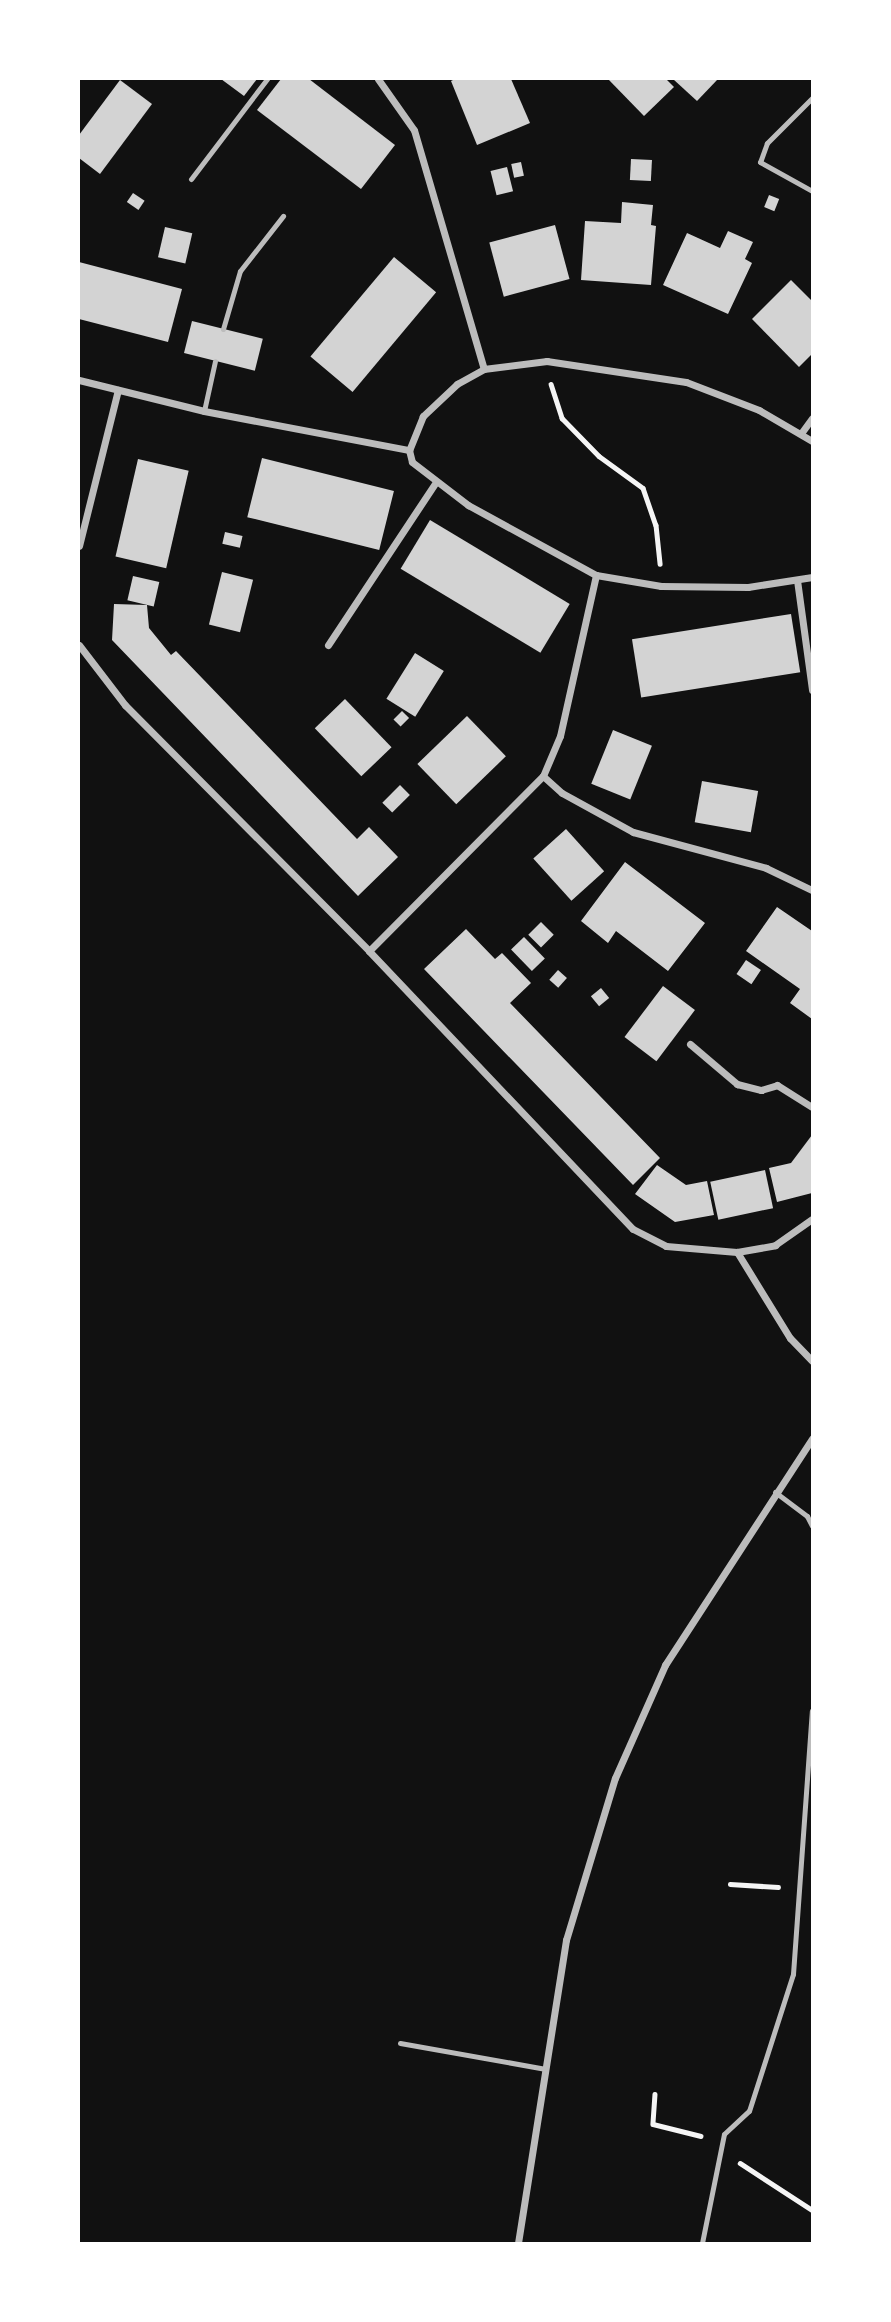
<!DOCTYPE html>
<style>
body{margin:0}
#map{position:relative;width:891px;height:2322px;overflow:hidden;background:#111;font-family:Signika,sans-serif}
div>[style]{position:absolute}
.building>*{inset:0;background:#d3d3d3;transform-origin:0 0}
.path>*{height:4.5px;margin:-2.25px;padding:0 2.25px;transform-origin:2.25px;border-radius:2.25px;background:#f5f5f5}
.service>*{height:5px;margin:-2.5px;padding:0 2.5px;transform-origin:2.5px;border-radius:2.5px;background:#bcbcbc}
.minor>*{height:7px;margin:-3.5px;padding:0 3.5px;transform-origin:3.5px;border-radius:3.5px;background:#bcbcbc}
span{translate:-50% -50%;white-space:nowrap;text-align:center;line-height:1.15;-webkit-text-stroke:7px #fff;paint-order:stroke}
.frame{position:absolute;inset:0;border:80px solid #fff;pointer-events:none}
</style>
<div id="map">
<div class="building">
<i style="clip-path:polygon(221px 79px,257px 79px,244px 96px)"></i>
<i style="clip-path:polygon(281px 79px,309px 79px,395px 145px,361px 189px,257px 110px)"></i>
<i style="clip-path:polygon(455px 79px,511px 79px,530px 123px,477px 145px,451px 81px)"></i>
<i style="clip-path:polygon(608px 79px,666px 79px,674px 87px,644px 116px)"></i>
<i style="clip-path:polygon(673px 79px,718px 79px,697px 101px)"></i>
<i style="clip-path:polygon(120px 80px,152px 104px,100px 174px,79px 158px,79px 135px)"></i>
<i style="left:631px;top:159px;width:21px;height:21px;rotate:3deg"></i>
<i style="left:521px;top:162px;width:14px;height:10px;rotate:78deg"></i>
<i style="left:507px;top:167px;width:25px;height:17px;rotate:76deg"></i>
<i style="left:133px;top:193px;width:14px;height:11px;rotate:34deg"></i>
<i style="left:769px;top:195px;width:11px;height:13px;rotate:22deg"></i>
<i style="clip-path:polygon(622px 202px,653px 205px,651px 225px,656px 226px,651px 285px,581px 280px,585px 221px,621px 223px)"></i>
<i style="left:555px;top:225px;width:56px;height:68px;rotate:75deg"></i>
<i style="left:165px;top:227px;width:28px;height:31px;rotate:13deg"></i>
<i style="clip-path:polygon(728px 231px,753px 242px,745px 259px,752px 263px,728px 314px,663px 285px,687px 233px,720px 248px)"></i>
<i style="left:394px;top:257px;width:55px;height:130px;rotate:40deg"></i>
<i style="clip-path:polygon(79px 262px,182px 289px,168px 342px,79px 319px)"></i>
<i style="clip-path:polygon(791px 280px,812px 301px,812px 354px,799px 367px,752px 319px)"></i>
<i style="left:192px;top:321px;width:73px;height:33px;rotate:14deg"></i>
<i style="left:262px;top:458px;width:136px;height:61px;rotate:14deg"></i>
<i style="left:138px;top:459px;width:52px;height:100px;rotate:13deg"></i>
<i style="left:430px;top:520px;width:163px;height:57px;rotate:31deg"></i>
<i style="left:225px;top:532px;width:18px;height:12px;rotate:13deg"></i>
<i style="left:222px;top:572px;width:32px;height:54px;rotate:14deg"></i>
<i style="left:133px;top:576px;width:27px;height:25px;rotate:13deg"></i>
<i style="clip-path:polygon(114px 604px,147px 605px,149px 628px,171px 655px,176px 651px,357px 839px,369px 827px,398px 857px,358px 896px,112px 640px)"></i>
<i style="left:791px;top:614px;width:59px;height:161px;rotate:81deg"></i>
<i style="left:415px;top:653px;width:34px;height:54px;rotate:32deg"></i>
<i style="left:345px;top:699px;width:67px;height:42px;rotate:46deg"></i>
<i style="left:402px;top:711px;width:10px;height:12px;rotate:45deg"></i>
<i style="left:467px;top:716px;width:56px;height:69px;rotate:46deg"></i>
<i style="left:613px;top:730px;width:42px;height:58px;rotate:22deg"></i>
<i style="left:702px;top:781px;width:57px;height:42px;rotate:10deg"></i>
<i style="left:400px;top:785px;width:14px;height:25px;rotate:45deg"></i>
<i style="left:566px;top:829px;width:57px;height:44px;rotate:48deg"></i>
<i style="clip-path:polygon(625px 862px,705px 923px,668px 971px,616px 931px,608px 943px,581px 921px)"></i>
<i style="clip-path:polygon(777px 907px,812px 931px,812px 1019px,790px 1003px,800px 989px,746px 951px)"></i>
<i style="left:541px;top:922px;width:18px;height:18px;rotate:45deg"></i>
<i style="clip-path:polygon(466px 929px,495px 959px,502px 953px,531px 983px,510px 1003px,660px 1158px,633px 1185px,424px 969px)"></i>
<i style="left:524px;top:937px;width:30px;height:18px;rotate:46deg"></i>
<i style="left:746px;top:960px;width:18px;height:17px;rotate:34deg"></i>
<i style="left:558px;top:970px;width:12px;height:13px;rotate:42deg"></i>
<i style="left:663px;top:986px;width:40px;height:64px;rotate:37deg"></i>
<i style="left:601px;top:988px;width:13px;height:13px;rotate:51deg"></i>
<i style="clip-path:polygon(812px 1135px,812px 1193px,777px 1202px,769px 1168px,791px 1163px)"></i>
<i style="clip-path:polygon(657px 1165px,686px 1185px,707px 1181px,714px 1215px,675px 1222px,635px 1194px)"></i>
<i style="left:765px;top:1170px;width:39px;height:56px;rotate:78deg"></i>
</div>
<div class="path">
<i style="left:551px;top:384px;width:36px;rotate:72deg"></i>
<i style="left:562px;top:418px;width:53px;rotate:45.8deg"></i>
<i style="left:599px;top:456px;width:54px;rotate:36deg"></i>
<i style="left:643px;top:488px;width:39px;rotate:71deg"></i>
<i style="left:656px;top:525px;width:39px;rotate:84deg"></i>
<i style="left:730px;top:1884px;width:48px;rotate:3.6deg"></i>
<i style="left:655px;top:2094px;width:30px;rotate:94deg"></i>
<i style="left:653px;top:2124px;width:49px;rotate:14deg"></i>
<i style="left:740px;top:2163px;width:86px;rotate:33.1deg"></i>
</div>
<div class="service">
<i style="left:812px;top:98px;width:64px;rotate:135deg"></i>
<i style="left:767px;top:143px;width:20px;rotate:110deg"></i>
<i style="left:760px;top:162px;width:60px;rotate:29.1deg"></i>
<i style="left:191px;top:179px;width:126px;rotate:-52.8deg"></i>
<i style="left:223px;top:329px;width:60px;rotate:-73.7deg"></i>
<i style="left:240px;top:271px;width:70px;rotate:-52deg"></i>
<i style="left:204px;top:411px;width:51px;rotate:-77.6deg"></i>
<i style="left:775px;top:1492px;width:40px;rotate:37deg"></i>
<i style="left:807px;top:1516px;width:11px;rotate:63deg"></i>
<i style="left:400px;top:2043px;width:148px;rotate:10.1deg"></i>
<i style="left:702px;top:2243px;width:111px;rotate:-78.6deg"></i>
<i style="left:724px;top:2134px;width:34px;rotate:-43deg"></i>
<i style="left:749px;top:2111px;width:144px;rotate:-72.2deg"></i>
<i style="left:793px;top:1974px;width:264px;rotate:-85.9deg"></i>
</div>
<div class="minor">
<i style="left:378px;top:79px;width:62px;rotate:54.8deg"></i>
<i style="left:414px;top:130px;width:249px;rotate:73.7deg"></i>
<i style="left:79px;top:380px;width:129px;rotate:13.9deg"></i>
<i style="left:204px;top:411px;width:209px;rotate:10.8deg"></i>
<i style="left:802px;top:432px;width:17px;rotate:-54deg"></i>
<i style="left:812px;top:441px;width:61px;rotate:-149.7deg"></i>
<i style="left:759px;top:410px;width:78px;rotate:-159deg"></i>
<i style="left:686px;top:382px;width:141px;rotate:-171.4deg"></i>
<i style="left:547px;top:361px;width:64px;rotate:172.8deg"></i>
<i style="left:484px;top:369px;width:31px;rotate:151deg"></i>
<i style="left:457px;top:384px;width:47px;rotate:136.7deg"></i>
<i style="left:423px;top:416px;width:37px;rotate:112deg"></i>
<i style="left:409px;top:450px;width:12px;rotate:76deg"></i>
<i style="left:412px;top:462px;width:71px;rotate:37.5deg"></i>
<i style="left:468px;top:505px;width:146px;rotate:28.7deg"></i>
<i style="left:596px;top:575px;width:66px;rotate:9.6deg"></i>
<i style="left:661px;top:586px;width:87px;rotate:0.7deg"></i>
<i style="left:748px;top:587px;width:65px;rotate:-8.9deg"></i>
<i style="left:79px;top:546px;width:161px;rotate:-76deg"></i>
<i style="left:797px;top:580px;width:111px;rotate:82.2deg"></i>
<i style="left:79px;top:645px;width:76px;rotate:52.5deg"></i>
<i style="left:125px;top:705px;width:346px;rotate:45.2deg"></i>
<i style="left:369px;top:951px;width:383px;rotate:46.5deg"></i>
<i style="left:633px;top:1229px;width:37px;rotate:27deg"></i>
<i style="left:666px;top:1246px;width:71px;rotate:4.8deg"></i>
<i style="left:737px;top:1252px;width:39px;rotate:-10deg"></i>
<i style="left:775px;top:1245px;width:45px;rotate:-35.1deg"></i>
<i style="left:328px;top:645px;width:196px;rotate:-56.5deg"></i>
<i style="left:543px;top:776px;width:25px;rotate:42deg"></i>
<i style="left:562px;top:793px;width:81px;rotate:28.8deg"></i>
<i style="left:633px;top:832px;width:138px;rotate:15.1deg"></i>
<i style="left:766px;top:868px;width:51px;rotate:25.6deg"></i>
<i style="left:369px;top:951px;width:247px;rotate:-45.2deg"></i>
<i style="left:543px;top:776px;width:43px;rotate:-67deg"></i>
<i style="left:560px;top:736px;width:165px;rotate:-77.4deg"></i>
<i style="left:690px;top:1044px;width:62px;rotate:40.4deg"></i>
<i style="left:737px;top:1084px;width:25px;rotate:14deg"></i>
<i style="left:761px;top:1090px;width:17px;rotate:-17deg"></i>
<i style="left:777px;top:1085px;width:41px;rotate:32.2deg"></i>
<i style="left:737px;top:1252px;width:101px;rotate:58.4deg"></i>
<i style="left:790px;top:1338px;width:32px;rotate:46deg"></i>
<i style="left:518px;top:2243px;width:307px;rotate:-81deg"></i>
<i style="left:566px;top:1940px;width:169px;rotate:-73.2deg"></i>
<i style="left:615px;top:1778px;width:124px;rotate:-66.1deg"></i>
<i style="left:665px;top:1665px;width:270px;rotate:-57deg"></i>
</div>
<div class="frame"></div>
</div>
